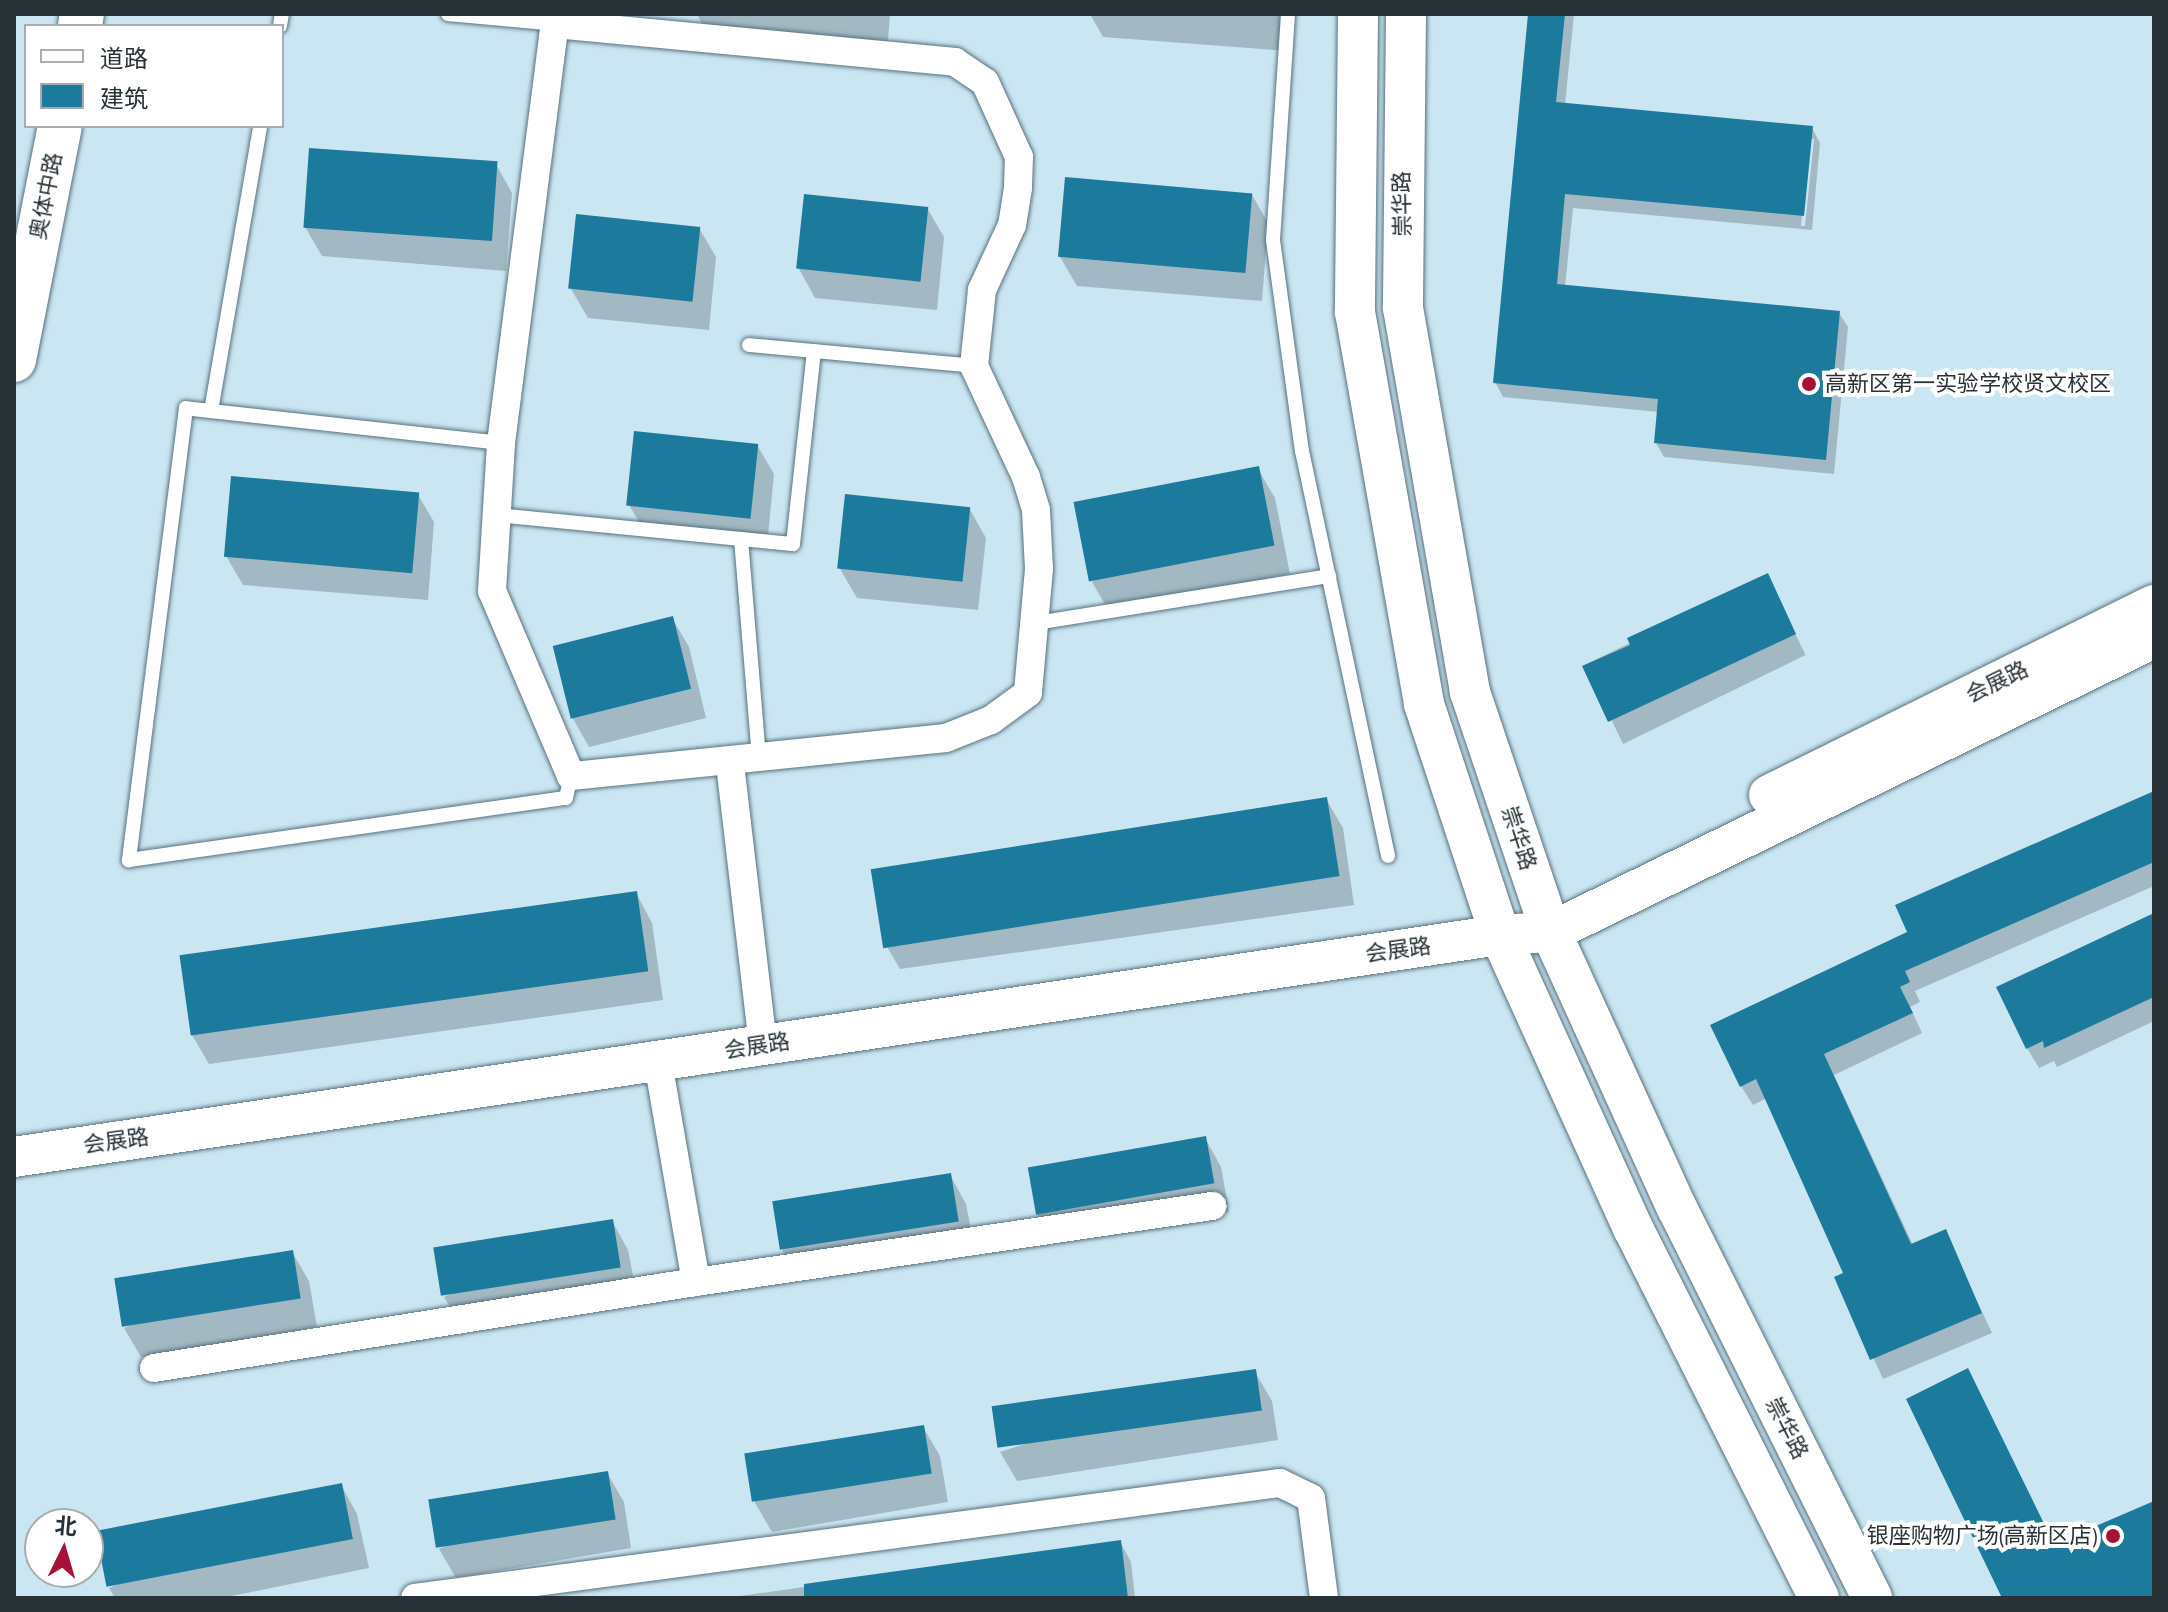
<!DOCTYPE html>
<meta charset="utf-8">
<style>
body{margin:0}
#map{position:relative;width:2168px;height:1612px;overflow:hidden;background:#cbe6f3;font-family:"PT Sans Narrow","Noto Sans SC",sans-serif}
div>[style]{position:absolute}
.shadow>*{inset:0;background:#0003;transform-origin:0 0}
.building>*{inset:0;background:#1c7b9c;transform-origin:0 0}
.roads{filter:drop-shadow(0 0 2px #58717c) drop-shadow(0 0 2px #58717c)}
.lane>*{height:14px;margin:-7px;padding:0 7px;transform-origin:7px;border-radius:7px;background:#fff}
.street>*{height:28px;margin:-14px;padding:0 14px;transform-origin:14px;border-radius:14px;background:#fff}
.secondary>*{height:40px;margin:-20px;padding:0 20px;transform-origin:20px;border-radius:20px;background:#fff}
.primary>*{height:44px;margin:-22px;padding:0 22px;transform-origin:22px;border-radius:22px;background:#fff}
.dots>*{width:22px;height:22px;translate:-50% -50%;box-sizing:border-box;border:4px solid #fff;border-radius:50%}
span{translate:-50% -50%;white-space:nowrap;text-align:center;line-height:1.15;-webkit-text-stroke:8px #fff;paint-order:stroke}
.street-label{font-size:22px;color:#273136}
.poi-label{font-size:22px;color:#273136}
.left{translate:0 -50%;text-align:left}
.right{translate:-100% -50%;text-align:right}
.frame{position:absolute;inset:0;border:16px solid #273136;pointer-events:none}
.legend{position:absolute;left:24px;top:24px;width:260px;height:104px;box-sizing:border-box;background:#fff;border:2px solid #a9adaf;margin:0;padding:10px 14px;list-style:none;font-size:24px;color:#273136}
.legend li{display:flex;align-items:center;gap:16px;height:40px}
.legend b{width:40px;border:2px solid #a9adaf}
.north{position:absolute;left:24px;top:1508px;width:80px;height:80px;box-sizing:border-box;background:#fff;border:2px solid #a9adaf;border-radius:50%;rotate:5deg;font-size:22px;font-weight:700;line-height:32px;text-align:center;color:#273136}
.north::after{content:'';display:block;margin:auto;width:28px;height:36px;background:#a81136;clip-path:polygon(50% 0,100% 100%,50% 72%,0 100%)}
</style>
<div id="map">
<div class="shadow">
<i style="clip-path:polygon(697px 14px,890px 14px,888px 41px,703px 26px)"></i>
<i style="clip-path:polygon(1090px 14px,1291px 14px,1288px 51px,1103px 37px)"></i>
<i style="clip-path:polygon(evenodd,1530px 14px,1574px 14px,1565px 105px,1812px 128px,1820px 143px,1812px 230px,1573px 208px,1565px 287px,1839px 313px,1848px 327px,1834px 474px,1664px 457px,1656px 443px,1659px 412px,1503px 397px,1495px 382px,1530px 14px,1809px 139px,1814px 139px,1805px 226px,1801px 226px,1809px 139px)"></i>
<i style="clip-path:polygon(496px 164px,512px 193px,506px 271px,322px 256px,305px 227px)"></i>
<i style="clip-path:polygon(1251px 193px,1268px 223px,1262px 301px,1077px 286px,1060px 257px)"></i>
<i style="clip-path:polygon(927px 208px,944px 237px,937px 310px,815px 298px,799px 269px)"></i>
<i style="clip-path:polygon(699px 228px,716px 257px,709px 330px,588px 318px,571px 289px)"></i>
<i style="clip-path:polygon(757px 445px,774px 474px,767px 546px,646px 534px,629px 505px)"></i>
<i style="clip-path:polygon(1258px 469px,1275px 498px,1290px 574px,1109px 611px,1092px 582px)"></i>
<i style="clip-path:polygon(417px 493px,434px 522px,428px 600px,243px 585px,226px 556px)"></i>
<i style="clip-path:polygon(969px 508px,986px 538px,978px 610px,857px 598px,840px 569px)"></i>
<i style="left:1767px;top:576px;width:88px;height:203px;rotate:64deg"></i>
<i style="clip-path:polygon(672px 618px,689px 647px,706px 718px,589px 747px,572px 717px)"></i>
<i style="clip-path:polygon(2154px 793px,2154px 886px,1915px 991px,1920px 1002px,1910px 1007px,1922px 1033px,1834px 1075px,1913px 1245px,1945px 1232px,1992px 1333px,1883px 1379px,1837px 1278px,1845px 1274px,1767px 1098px,1753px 1105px,1741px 1086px,1910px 933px)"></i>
<i style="clip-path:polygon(1326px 799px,1343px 828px,1354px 905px,900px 969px,883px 940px)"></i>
<i style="clip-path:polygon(636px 893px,652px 923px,663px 1000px,209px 1064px,192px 1035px,181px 957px)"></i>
<i style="clip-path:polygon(2154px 915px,2154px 1021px,2057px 1067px,2054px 1061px,2039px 1068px,2027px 1048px)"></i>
<i style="clip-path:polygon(1205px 1138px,1221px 1167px,1229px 1212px,1054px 1243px,1037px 1214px)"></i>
<i style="clip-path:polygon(950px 1175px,966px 1204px,975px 1250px,799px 1280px,782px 1250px)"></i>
<i style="clip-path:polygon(612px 1221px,628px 1250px,637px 1296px,461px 1326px,444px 1297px)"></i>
<i style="clip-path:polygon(292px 1252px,309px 1281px,317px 1327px,141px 1357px,124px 1328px)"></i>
<i style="clip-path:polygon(1255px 1372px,1272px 1401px,1278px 1440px,1017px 1481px,1000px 1452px)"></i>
<i style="clip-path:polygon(923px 1427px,940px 1456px,948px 1502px,772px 1532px,755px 1503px,747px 1457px)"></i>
<i style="clip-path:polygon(607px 1473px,624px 1502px,631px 1548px,456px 1578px,439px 1549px)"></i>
<i style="clip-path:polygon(341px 1485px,357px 1514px,369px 1568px,222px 1598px,115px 1598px,109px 1588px)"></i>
<i style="clip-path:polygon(1120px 1542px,1131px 1562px,1135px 1598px,726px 1598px)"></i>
</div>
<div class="building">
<i style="clip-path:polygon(1528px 14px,1565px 14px,1556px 102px,1813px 126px,1804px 216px,1565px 194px,1557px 284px,1840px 311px,1826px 460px,1654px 443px,1658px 399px,1493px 383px)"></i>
<i style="left:309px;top:148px;width:189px;height:80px;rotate:4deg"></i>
<i style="left:1065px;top:177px;width:188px;height:80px;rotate:5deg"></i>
<i style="left:804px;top:194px;width:125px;height:75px;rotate:6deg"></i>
<i style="left:576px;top:214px;width:125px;height:75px;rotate:6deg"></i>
<i style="left:634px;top:431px;width:125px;height:75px;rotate:6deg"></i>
<i style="left:1259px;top:466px;width:81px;height:189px;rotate:79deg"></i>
<i style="left:231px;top:476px;width:189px;height:81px;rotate:5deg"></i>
<i style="left:845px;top:494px;width:126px;height:75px;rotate:6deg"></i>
<i style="clip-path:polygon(1768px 573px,1796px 634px,1608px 722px,1582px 666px,1630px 645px,1627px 638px)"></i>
<i style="left:673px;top:616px;width:75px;height:124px;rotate:76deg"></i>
<i style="clip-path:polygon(2154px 791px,2154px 862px,1905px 971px,1910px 982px,1900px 987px,1913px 1013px,1824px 1054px,1911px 1244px,1946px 1229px,1982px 1313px,1870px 1360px,1834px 1277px,1843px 1273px,1756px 1079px,1740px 1087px,1710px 1025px,1907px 932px,1895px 905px)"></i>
<i style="left:1327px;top:797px;width:80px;height:462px;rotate:81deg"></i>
<i style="left:637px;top:891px;width:81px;height:462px;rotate:82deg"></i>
<i style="clip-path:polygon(2154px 913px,2154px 997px,2044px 1048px,2043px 1041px,2026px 1049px,1996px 987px)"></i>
<i style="left:1206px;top:1136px;width:48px;height:181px;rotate:80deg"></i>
<i style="left:951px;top:1173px;width:49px;height:181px;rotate:81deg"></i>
<i style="left:613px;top:1219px;width:49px;height:182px;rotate:81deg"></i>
<i style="left:293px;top:1250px;width:49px;height:181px;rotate:81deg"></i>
<i style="clip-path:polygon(1968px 1368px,2054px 1544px,2154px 1501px,2154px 1598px,2002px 1598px,1906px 1399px)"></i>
<i style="left:1256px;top:1369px;width:42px;height:267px;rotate:82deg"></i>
<i style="left:924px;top:1425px;width:49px;height:182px;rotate:81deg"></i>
<i style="left:608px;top:1471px;width:49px;height:182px;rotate:81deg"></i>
<i style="left:342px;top:1483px;width:57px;height:251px;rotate:79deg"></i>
<i style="clip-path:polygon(1121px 1540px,1128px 1598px,804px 1598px,804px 1584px)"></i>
</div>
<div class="roads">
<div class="lane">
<i style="left:448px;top:14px;width:107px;rotate:5.3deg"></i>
<i style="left:1288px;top:14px;width:226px;rotate:93.8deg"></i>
<i style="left:1273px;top:240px;width:213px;rotate:82.2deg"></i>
<i style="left:1302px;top:451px;width:414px;rotate:78deg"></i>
<i style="left:280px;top:26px;width:12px;rotate:-81deg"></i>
<i style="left:749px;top:345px;width:226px;rotate:5.3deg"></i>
<i style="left:211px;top:411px;width:289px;rotate:-80.2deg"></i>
<i style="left:501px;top:443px;width:317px;rotate:-173.7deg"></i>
<i style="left:186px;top:408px;width:456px;rotate:97.2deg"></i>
<i style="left:129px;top:860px;width:441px;rotate:-8.1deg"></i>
<i style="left:566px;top:798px;width:23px;rotate:-77deg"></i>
<i style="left:496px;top:515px;width:298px;rotate:5.6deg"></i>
<i style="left:793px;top:544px;width:194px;rotate:-83.8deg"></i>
<i style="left:741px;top:539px;width:222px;rotate:85.3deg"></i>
<i style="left:1036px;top:623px;width:297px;rotate:-9.1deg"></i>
</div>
<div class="street">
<i style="left:555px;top:24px;width:402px;rotate:5.4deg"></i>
<i style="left:955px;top:62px;width:36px;rotate:34deg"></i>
<i style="left:985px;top:82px;width:82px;rotate:65.6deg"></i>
<i style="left:1019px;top:157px;width:31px;rotate:92deg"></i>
<i style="left:1018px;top:188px;width:37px;rotate:99deg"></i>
<i style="left:1012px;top:225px;width:72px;rotate:114.8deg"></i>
<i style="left:982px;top:290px;width:76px;rotate:96deg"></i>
<i style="left:974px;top:366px;width:123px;rotate:64.9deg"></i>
<i style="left:1026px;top:477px;width:34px;rotate:73deg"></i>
<i style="left:1036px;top:510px;width:59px;rotate:87.1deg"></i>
<i style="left:1039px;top:569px;width:124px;rotate:95.1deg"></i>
<i style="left:1028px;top:693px;width:46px;rotate:143.9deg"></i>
<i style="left:991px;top:720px;width:48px;rotate:158.2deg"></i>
<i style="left:946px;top:738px;width:377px;rotate:174.2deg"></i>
<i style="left:571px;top:776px;width:201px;rotate:-113.1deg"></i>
<i style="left:492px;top:591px;width:148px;rotate:-86.5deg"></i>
<i style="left:501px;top:443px;width:422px;rotate:-82.7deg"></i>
<i style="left:730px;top:764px;width:283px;rotate:83.3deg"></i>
<i style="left:696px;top:1282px;width:522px;rotate:-8.38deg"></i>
<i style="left:154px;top:1368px;width:549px;rotate:-9.02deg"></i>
<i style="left:696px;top:1282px;width:224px;rotate:-99.8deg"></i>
<i style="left:415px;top:1598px;width:873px;rotate:-7.57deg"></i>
<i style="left:1280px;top:1483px;width:34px;rotate:26deg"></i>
<i style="left:1311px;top:1498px;width:101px;rotate:82.6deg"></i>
</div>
<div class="secondary">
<i style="left:1358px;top:14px;width:298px;rotate:90.6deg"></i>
<i style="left:1355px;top:312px;width:398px;rotate:80deg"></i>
<i style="left:1424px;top:704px;width:243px;rotate:71.8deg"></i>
<i style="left:1500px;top:935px;width:322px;rotate:65.6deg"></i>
<i style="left:1633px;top:1228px;width:414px;rotate:63.3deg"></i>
<i style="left:1406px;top:14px;width:294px;rotate:90.6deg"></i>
<i style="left:1403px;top:308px;width:390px;rotate:80.1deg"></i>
<i style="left:1470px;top:692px;width:253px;rotate:71.4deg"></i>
<i style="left:1551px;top:932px;width:303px;rotate:65.5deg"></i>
<i style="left:1677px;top:1208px;width:436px;rotate:63.4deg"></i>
<i style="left:1769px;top:795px;width:429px;rotate:-26.3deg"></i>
<i style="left:14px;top:1157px;width:1502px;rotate:-8.5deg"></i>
<i style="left:1500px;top:935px;width:51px;rotate:-3.4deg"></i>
<i style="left:1551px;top:932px;width:671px;rotate:-25.99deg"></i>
</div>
<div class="primary">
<i style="left:80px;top:26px;width:12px;rotate:-81deg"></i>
<i style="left:14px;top:360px;width:238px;rotate:-78.9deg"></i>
</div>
</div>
<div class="dots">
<i style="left:1809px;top:384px;background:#a81136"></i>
<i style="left:2113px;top:1536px;background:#a81136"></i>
</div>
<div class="street-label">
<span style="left:46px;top:196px;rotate:-79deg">奥体中路</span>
<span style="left:1402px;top:204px;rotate:-91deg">崇华路</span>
<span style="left:1997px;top:682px;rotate:-26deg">会展路</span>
<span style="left:1519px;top:838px;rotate:72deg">崇华路</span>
<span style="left:1398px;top:950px;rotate:-8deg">会展路</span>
<span style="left:757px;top:1046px;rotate:-9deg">会展路</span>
<span style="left:116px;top:1141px;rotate:-8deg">会展路</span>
<span style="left:1787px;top:1428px;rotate:63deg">崇华路</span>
</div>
<div class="poi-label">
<span class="left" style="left:1825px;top:384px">高新区第一实验学校贤文校区</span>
<span class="right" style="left:2097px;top:1536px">银座购物广场(高新区店)</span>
</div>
<div class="frame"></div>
<ul class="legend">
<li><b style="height:10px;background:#fff"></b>道路</li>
<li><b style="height:22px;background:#1c7b9c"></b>建筑</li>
</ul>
<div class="north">北</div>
</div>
